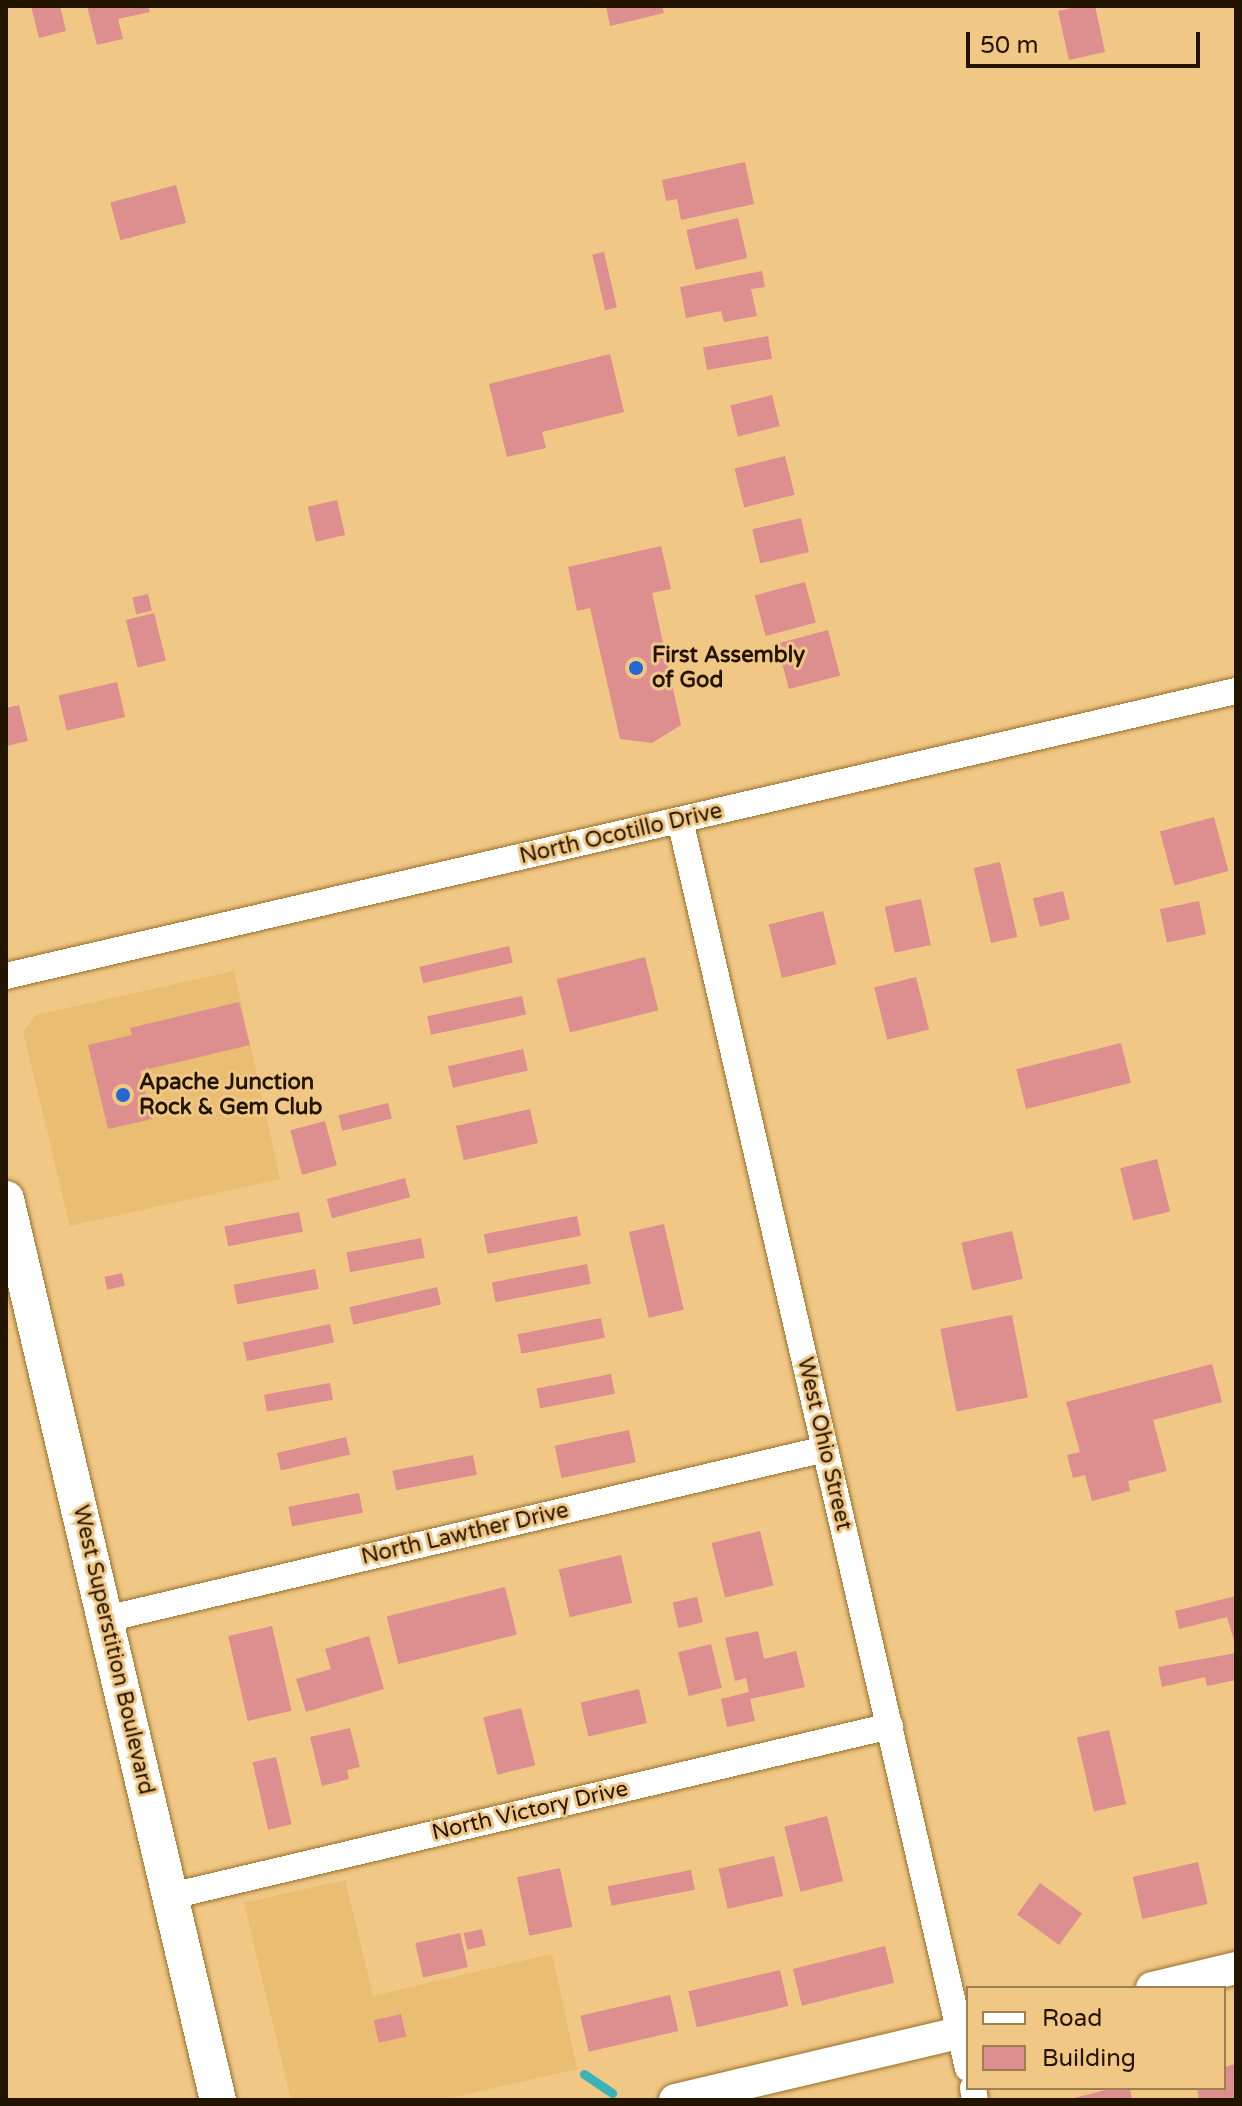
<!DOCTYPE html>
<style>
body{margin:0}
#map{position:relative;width:1242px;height:2106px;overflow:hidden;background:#f0c784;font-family:"Varela Round",sans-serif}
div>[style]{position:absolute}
.built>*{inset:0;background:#e9bd72}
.stream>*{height:9px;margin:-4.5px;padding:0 4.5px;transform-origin:4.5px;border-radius:4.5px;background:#3cb3b8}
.building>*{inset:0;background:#dd8e8e;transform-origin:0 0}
.roads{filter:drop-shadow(0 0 2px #95702c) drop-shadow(0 0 2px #95702c)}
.minor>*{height:26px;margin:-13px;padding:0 13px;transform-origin:13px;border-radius:13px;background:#fff}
.tertiary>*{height:32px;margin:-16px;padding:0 16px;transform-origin:16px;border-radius:16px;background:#fff}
.secondary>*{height:36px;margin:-18px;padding:0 18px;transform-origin:18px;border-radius:18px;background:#fff}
.dots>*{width:22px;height:22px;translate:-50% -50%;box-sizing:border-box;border:4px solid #f0c784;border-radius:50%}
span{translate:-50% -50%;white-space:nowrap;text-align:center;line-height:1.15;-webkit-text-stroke:6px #f0c784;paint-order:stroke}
.poi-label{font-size:22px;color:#231400;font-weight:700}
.left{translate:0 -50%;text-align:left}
.street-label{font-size:22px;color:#231400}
.frame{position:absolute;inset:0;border:8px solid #231400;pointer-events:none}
.legend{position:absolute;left:966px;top:1986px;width:260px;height:104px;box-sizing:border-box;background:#f0c784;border:2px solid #9e7f4f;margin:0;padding:10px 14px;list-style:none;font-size:24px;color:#231400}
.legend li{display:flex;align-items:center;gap:16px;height:40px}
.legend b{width:40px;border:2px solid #9e7f4f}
.scale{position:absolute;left:966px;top:32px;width:234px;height:36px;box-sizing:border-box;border:4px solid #231400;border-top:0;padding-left:10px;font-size:24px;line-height:28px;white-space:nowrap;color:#231400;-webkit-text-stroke:6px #f0c784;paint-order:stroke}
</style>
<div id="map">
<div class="built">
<i style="clip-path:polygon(234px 971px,280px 1179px,70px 1226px,23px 1032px,36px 1015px)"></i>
<i style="clip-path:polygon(345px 1880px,373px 1996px,552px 1954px,577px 2069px,441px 2100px,291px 2100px,244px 1903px)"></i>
</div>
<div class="stream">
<i style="left:584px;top:2074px;width:34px;rotate:34deg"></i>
</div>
<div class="building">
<i style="clip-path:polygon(31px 6px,60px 6px,66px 31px,39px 38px)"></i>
<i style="clip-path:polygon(87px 6px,148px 6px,150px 12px,118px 19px,123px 39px,97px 45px)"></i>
<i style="clip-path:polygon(606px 6px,662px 6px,664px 13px,610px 26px)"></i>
<i style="clip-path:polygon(1080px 6px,1095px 6px,1105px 52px,1069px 60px,1058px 11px)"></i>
<i style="clip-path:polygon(745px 162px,754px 204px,681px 220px,677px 199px,666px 201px,662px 180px)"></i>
<i style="left:176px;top:185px;width:39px;height:68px;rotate:75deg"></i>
<i style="left:738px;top:218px;width:41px;height:53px;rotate:77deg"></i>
<i style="left:604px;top:252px;width:57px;height:12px;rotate:77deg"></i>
<i style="clip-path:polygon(762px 271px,765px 287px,751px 289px,757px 316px,724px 322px,721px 311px,686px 318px,680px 287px)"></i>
<i style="left:768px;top:336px;width:23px;height:66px;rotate:80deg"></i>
<i style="clip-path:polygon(610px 354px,624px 412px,542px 432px,546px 448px,507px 457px,489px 384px)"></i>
<i style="left:772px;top:395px;width:32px;height:43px;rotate:76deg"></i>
<i style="left:785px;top:456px;width:40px;height:52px;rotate:76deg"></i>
<i style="left:337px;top:500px;width:36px;height:30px;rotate:77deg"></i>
<i style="left:801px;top:518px;width:35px;height:50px;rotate:77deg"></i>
<i style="clip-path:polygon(661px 546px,671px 589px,652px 593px,681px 725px,652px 743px,620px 739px,590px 608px,577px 611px,568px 567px)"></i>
<i style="left:805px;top:582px;width:42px;height:52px;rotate:75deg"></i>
<i style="left:148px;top:594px;width:17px;height:16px;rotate:77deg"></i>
<i style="left:154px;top:613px;width:49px;height:29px;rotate:76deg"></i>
<i style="left:828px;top:630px;width:47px;height:53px;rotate:75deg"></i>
<i style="left:117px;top:682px;width:36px;height:60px;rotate:77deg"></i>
<i style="clip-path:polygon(19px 705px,28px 741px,6px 746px,6px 708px)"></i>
<i style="left:1214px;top:817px;width:56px;height:56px;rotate:75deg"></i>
<i style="left:1000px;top:862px;width:77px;height:27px;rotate:77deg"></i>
<i style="left:1063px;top:891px;width:29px;height:31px;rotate:76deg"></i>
<i style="left:921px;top:899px;width:47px;height:37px;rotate:78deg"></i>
<i style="left:1199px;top:901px;width:34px;height:40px;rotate:78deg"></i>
<i style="left:823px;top:911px;width:55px;height:56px;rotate:76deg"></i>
<i style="left:509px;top:946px;width:17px;height:92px;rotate:77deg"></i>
<i style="left:645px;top:957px;width:55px;height:91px;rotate:76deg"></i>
<i style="left:916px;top:977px;width:54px;height:43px;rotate:76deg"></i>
<i style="left:522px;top:996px;width:19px;height:97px;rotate:78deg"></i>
<i style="clip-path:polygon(239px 1002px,250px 1045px,140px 1071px,152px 1119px,108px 1129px,88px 1045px,132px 1035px,130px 1028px)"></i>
<i style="left:1121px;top:1043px;width:41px;height:108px;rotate:76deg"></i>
<i style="left:523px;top:1049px;width:22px;height:77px;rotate:77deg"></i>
<i style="left:388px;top:1103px;width:16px;height:51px;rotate:76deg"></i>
<i style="left:530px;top:1109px;width:35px;height:76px;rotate:77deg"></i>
<i style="left:325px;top:1121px;width:46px;height:36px;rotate:75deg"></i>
<i style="left:1157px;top:1159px;width:54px;height:38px;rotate:76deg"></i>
<i style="left:405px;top:1178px;width:20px;height:81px;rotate:75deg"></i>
<i style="left:299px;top:1212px;width:20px;height:76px;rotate:79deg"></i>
<i style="left:577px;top:1216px;width:20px;height:95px;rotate:79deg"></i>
<i style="left:664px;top:1224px;width:88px;height:36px;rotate:77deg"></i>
<i style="left:1012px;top:1231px;width:49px;height:52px;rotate:77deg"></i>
<i style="left:421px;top:1238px;width:20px;height:76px;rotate:79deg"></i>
<i style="left:587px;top:1264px;width:20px;height:97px;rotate:79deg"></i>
<i style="left:315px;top:1269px;width:20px;height:83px;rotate:79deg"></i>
<i style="left:122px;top:1273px;width:13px;height:18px;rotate:77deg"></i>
<i style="left:437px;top:1287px;width:18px;height:90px;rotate:77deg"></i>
<i style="left:1012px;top:1315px;width:84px;height:73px;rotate:79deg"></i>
<i style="left:601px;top:1318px;width:20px;height:85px;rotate:79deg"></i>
<i style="left:330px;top:1324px;width:19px;height:89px;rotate:78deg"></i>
<i style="clip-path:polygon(1212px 1364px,1222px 1402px,1153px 1420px,1167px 1471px,1128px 1481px,1130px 1491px,1092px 1501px,1085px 1475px,1073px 1478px,1067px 1455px,1080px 1452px,1066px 1402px)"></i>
<i style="left:611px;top:1374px;width:20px;height:76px;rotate:79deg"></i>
<i style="left:330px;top:1383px;width:17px;height:67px;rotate:80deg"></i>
<i style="left:629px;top:1430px;width:33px;height:76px;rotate:78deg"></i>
<i style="left:346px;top:1437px;width:18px;height:71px;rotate:77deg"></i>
<i style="left:473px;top:1455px;width:20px;height:82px;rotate:79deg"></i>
<i style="left:359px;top:1493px;width:20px;height:72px;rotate:79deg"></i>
<i style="left:760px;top:1531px;width:56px;height:50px;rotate:76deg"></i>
<i style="left:621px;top:1555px;width:49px;height:64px;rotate:77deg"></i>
<i style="left:505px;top:1587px;width:49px;height:122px;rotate:76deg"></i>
<i style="clip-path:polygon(1236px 1596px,1236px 1648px,1227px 1617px,1179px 1629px,1175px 1611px)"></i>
<i style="left:697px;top:1597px;width:26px;height:25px;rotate:77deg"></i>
<i style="left:272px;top:1626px;width:87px;height:45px;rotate:77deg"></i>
<i style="clip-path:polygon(758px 1631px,764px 1659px,796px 1651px,805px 1687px,750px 1699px,755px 1721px,727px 1727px,721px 1699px,749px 1692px,746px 1678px,735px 1681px,725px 1638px)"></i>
<i style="clip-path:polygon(369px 1636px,384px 1689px,306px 1712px,296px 1679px,331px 1669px,325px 1649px)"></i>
<i style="left:711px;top:1644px;width:45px;height:34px;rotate:76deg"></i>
<i style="clip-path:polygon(1236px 1653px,1236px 1680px,1207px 1686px,1205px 1677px,1162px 1687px,1158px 1667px)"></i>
<i style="left:639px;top:1689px;width:35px;height:60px;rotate:77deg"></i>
<i style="left:521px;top:1708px;width:59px;height:39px;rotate:76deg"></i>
<i style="clip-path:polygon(350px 1728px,360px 1767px,347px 1770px,349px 1779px,322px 1786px,310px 1737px)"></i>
<i style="left:1109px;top:1730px;width:76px;height:33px;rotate:77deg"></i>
<i style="left:276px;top:1757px;width:69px;height:24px;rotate:77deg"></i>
<i style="left:827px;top:1816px;width:67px;height:44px;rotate:76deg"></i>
<i style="left:774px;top:1856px;width:41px;height:57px;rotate:77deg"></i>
<i style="left:1198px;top:1862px;width:43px;height:67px;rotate:77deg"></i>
<i style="left:560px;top:1868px;width:60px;height:44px;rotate:78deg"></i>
<i style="left:691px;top:1870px;width:20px;height:85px;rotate:79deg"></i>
<i style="left:1040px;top:1883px;width:52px;height:39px;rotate:36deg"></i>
<i style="left:482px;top:1929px;width:17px;height:19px;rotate:77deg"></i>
<i style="left:460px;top:1933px;width:35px;height:46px;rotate:77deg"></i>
<i style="left:885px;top:1946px;width:38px;height:95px;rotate:76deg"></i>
<i style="left:780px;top:1970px;width:37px;height:94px;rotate:77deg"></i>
<i style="left:670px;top:1995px;width:37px;height:92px;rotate:77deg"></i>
<i style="left:401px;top:2014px;width:23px;height:28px;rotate:77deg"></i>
<i style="clip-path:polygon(1236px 2064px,1236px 2100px,1199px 2100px,1197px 2088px,1224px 2088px,1224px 2067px)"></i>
<i style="clip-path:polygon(1113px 2088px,1130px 2088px,1132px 2100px,1067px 2100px)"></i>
</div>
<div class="roads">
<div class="minor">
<i style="left:680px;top:820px;width:1281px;rotate:77.01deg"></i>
<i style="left:6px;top:976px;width:1263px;rotate:-13.05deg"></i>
<i style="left:106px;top:1619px;width:739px;rotate:-13.3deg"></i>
<i style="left:171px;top:1896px;width:739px;rotate:-13.3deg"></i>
<i style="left:973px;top:2088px;width:12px;rotate:81deg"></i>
</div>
<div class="tertiary">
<i style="left:1152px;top:1988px;width:86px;rotate:-13.4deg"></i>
<i style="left:675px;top:2100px;width:301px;rotate:-13.3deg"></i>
</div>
<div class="secondary">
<i style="left:6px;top:1199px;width:926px;rotate:76.76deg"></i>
</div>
</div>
<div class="dots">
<i style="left:636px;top:668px;background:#2468d4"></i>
<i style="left:123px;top:1095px;background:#2468d4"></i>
</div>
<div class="poi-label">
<span class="left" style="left:652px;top:668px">First Assembly<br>of God</span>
<span class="left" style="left:139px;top:1095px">Apache Junction<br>Rock &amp; Gem Club</span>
</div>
<div class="street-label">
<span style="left:621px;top:834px;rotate:-13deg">North Ocotillo Drive</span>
<span style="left:824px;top:1444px;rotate:77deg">West Ohio Street</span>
<span style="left:465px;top:1534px;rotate:-13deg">North Lawther Drive</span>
<span style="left:113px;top:1650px;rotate:77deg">West Superstition Boulevard</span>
<span style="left:530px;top:1811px;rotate:-13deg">North Victory Drive</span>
</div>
<div class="frame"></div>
<ul class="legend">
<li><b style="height:10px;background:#fff"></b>Road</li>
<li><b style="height:22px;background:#dd8e8e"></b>Building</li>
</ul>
<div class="scale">50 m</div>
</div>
